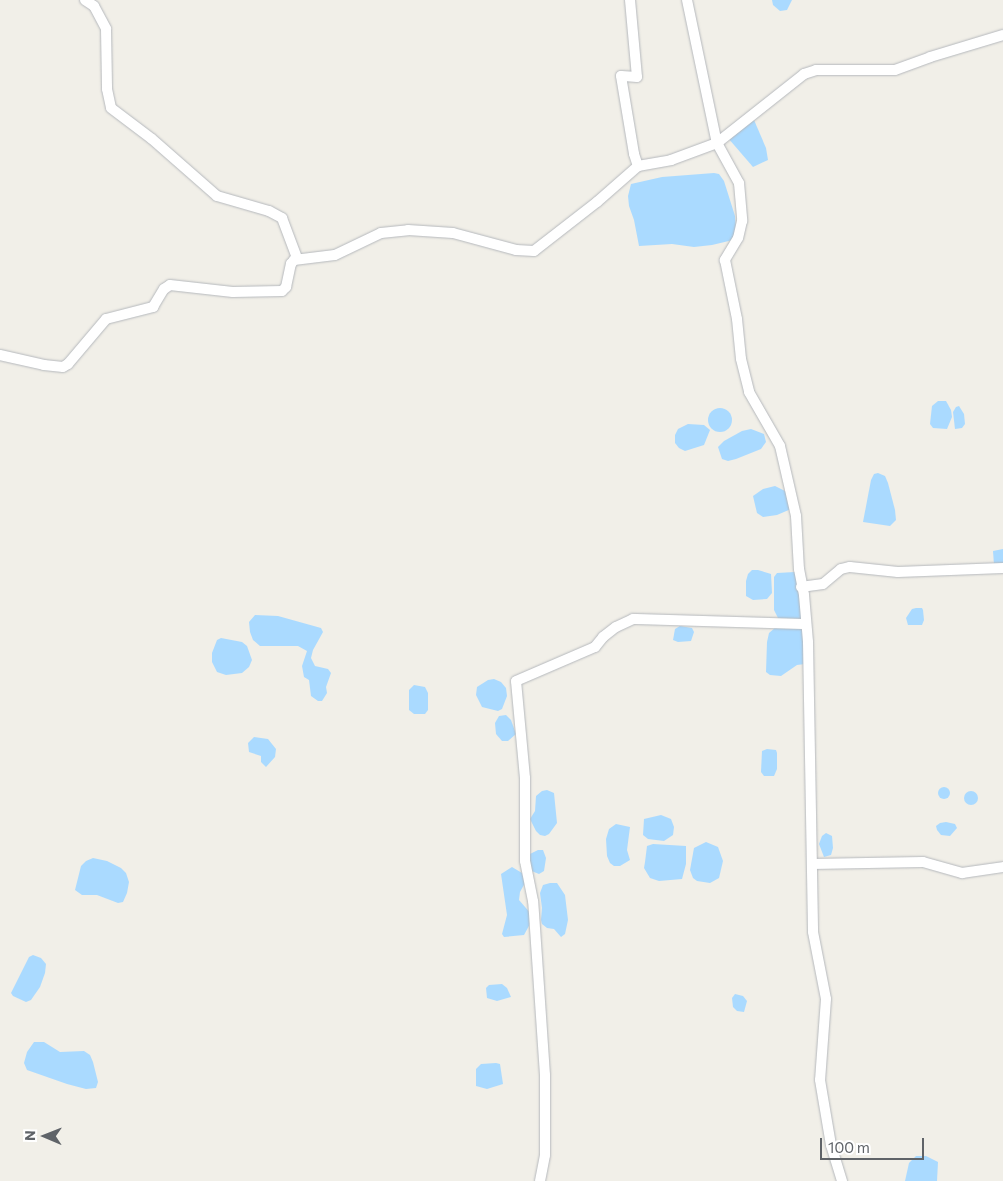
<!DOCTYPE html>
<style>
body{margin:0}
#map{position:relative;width:1003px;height:1181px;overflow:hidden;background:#f1efe8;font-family:Commissioner,sans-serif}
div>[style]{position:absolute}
.water>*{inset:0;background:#aadaff}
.round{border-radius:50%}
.roads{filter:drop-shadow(0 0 1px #b5b8bc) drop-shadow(0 0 1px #b5b8bc)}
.minor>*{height:10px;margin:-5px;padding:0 5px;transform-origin:5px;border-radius:5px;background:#fff}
span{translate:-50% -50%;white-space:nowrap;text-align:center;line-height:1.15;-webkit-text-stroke:4.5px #fff;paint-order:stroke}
.north{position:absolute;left:20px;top:1111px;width:50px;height:50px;-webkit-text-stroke:4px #fff;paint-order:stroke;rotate:271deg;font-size:14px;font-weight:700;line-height:20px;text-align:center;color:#5f6368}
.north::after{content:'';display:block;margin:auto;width:18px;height:22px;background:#5f6368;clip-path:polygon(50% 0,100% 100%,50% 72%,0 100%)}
.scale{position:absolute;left:820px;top:1138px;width:104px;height:22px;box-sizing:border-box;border:2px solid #5f6368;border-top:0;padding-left:6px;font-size:15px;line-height:18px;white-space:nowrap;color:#5f6368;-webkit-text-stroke:4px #fff;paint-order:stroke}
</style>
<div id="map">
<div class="water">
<i style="clip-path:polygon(772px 0,792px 0,787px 10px,780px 11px,773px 5px)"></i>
<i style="clip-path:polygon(754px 120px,766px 148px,768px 160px,753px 167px,728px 138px)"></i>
<i style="clip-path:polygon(714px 173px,719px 174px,724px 181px,735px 216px,736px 229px,733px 240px,712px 245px,694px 247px,672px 244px,639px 246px,634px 220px,629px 206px,628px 196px,631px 184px,662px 177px)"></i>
<i style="clip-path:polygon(938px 401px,946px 401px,951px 410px,952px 417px,947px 429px,933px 428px,930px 424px,932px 406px)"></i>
<i style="clip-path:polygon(959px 406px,964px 414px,965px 424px,962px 428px,955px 429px,953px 412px,956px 407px)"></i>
<i class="round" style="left:708px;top:408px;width:24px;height:24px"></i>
<i style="clip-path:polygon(688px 424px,704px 425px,710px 430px,704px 445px,685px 451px,679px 448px,675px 443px,675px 435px,678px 429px)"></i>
<i style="clip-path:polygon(751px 429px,764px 434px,766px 442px,761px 449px,736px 459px,728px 461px,722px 459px,718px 447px,724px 441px,742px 431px)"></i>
<i style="clip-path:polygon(878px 473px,885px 476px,888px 483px,895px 510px,896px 520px,890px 526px,863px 522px,871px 480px,874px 474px)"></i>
<i style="clip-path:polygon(775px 486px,787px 492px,791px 509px,777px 515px,763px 517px,757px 513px,753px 496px,763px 489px)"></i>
<i style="clip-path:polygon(1003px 549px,1003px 566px,994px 565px,993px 551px)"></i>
<i style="clip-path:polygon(752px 570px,758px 570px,771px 574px,772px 593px,767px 599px,753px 600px,746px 596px,746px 581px,748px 574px)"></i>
<i style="clip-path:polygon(795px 572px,803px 615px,801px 620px,779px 620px,774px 610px,774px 577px,777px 573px)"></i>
<i style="clip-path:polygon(916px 608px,922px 608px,923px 610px,924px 620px,922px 625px,908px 625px,906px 618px,912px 609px)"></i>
<i style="clip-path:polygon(255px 615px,278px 616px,321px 628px,323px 632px,313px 650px,311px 658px,315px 666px,328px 669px,331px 673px,326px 687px,327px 693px,322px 701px,318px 701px,311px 696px,309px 680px,304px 677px,302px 666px,307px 651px,298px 646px,260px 646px,253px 640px,250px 632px,249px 622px)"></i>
<i style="clip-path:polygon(680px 626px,692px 628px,694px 632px,691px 641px,678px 642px,673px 640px,675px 629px)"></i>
<i style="clip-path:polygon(776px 627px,803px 627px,805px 664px,797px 665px,781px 676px,770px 675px,766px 672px,767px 642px,769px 633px)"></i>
<i style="clip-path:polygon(221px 638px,242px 642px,247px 646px,252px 660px,249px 667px,242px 673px,226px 675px,217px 672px,212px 662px,212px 653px,217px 640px)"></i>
<i style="clip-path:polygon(494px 679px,501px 682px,506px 688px,507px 696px,502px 709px,498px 711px,482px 707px,476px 695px,477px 687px,488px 680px)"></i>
<i style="clip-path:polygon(414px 685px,425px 687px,428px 693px,428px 710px,425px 714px,414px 714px,409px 710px,409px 690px)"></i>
<i style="clip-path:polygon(506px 715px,511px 720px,516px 734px,508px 741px,502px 741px,496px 734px,495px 723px,499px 716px)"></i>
<i style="clip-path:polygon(254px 737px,268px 739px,276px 749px,275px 757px,266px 767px,261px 762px,261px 756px,249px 752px,248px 743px)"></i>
<i style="clip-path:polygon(767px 749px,776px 750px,777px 753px,777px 769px,774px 776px,764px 776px,761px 772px,762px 751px)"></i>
<i class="round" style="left:938px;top:787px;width:12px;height:12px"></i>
<i style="clip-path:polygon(547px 790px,554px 793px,557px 823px,549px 834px,545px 836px,540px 835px,536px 831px,530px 819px,535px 811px,536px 796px,542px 791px)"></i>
<i class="round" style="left:964px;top:791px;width:14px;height:14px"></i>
<i style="clip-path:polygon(661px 815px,671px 819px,674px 827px,673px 835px,664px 841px,648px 839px,643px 835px,644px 819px)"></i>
<i style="clip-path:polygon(946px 822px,955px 824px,957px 828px,950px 836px,941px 835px,937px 830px,936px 826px,940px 823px)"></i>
<i style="clip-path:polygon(616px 824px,630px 827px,627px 850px,630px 860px,620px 866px,614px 866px,610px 863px,607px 856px,606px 839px,609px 829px)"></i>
<i style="clip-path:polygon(826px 833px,832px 836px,833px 848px,831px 855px,824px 857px,819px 844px,822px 836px)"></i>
<i style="clip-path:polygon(706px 842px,718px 847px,723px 861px,719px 878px,710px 883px,697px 881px,693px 878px,690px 870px,694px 848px)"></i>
<i style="clip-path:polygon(653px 844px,686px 846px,686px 864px,682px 879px,659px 881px,650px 878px,644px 868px,645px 862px,647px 846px)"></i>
<i style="clip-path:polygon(538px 850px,543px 850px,546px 858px,544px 871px,539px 874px,529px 870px,528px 855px)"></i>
<i style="clip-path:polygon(93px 858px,107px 861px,121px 868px,126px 873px,129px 882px,127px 893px,123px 902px,118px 903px,97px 895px,82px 895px,75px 890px,81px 866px,86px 861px)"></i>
<i style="clip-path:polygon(512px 867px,522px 873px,525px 883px,520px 892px,519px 900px,532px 915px,530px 924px,524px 935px,504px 937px,502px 934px,507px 915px,501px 874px)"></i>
<i style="clip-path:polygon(550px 883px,557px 883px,565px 895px,568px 920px,565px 934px,561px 937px,554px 929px,547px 928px,542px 924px,541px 920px,542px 908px,540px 893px,543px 885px)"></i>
<i style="clip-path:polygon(33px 955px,41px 958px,46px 964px,45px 973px,40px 987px,31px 1000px,26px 1002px,13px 996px,11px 993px,29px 957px)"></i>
<i style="clip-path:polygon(502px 984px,507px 988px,511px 997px,497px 1001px,487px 998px,486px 988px,489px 985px)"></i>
<i style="clip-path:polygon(735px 994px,743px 996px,747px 1001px,744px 1012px,737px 1011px,733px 1007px,732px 998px)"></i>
<i style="clip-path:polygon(34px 1042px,44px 1042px,60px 1052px,84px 1051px,90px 1055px,93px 1062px,98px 1082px,96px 1088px,86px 1089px,67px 1084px,27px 1070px,24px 1063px,27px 1052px)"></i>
<i style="clip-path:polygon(496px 1063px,500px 1064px,503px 1084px,487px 1089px,476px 1086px,476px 1069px,481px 1064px)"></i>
<i style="clip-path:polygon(916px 1156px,926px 1156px,938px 1162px,937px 1181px,905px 1181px,909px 1163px)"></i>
</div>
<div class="roads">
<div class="minor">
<i style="left:85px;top:0;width:11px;rotate:34deg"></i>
<i style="left:94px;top:6px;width:26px;rotate:62deg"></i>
<i style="left:106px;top:29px;width:60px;rotate:89deg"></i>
<i style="left:107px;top:89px;width:19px;rotate:78deg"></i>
<i style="left:111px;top:108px;width:51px;rotate:37.1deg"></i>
<i style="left:152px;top:139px;width:86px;rotate:41.2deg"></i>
<i style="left:217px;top:196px;width:54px;rotate:16.1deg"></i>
<i style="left:269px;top:211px;width:15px;rotate:28deg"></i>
<i style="left:282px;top:218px;width:43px;rotate:69.4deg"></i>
<i style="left:630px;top:0;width:77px;rotate:84.8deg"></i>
<i style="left:637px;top:77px;width:16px;rotate:-176deg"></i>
<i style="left:621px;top:76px;width:79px;rotate:80.5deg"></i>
<i style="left:634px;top:154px;width:13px;rotate:72deg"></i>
<i style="left:687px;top:0;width:146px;rotate:78.2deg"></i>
<i style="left:717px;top:143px;width:46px;rotate:61.2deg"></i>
<i style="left:739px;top:183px;width:38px;rotate:85deg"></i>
<i style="left:742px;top:221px;width:17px;rotate:103deg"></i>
<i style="left:738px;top:238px;width:26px;rotate:121deg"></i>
<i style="left:725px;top:260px;width:60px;rotate:78.5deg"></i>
<i style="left:737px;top:319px;width:40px;rotate:84.3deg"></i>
<i style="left:741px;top:359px;width:34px;rotate:76deg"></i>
<i style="left:749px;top:392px;width:62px;rotate:60.1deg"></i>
<i style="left:780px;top:446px;width:72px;rotate:77.1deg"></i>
<i style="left:796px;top:516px;width:53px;rotate:86.8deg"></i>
<i style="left:799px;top:569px;width:26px;rotate:79deg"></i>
<i style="left:804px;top:595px;width:47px;rotate:85.1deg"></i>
<i style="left:808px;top:642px;width:290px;rotate:89deg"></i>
<i style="left:813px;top:932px;width:68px;rotate:79deg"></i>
<i style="left:826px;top:999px;width:81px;rotate:94.2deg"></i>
<i style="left:820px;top:1080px;width:66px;rotate:80.4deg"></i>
<i style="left:831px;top:1145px;width:38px;rotate:73deg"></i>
<i style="left:0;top:355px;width:45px;rotate:12.8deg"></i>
<i style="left:44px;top:365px;width:19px;rotate:6deg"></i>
<i style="left:63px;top:367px;width:6px;rotate:-31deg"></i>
<i style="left:68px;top:364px;width:59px;rotate:-49.8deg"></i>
<i style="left:106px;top:319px;width:49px;rotate:-14.3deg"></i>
<i style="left:153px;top:307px;width:21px;rotate:-59deg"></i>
<i style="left:164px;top:289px;width:7px;rotate:-34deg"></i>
<i style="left:170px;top:285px;width:63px;rotate:6.3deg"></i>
<i style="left:233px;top:292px;width:49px;rotate:-1.2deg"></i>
<i style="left:282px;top:291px;width:6px;rotate:-45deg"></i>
<i style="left:286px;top:287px;width:24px;rotate:-78deg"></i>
<i style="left:291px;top:264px;width:5px;rotate:-53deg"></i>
<i style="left:294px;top:260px;width:41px;rotate:-7deg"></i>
<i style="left:335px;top:255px;width:51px;rotate:-25.6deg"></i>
<i style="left:381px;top:233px;width:27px;rotate:-6deg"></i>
<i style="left:408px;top:230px;width:45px;rotate:3.8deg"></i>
<i style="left:453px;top:233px;width:65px;rotate:15.1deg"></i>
<i style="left:516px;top:250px;width:18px;rotate:3deg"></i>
<i style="left:534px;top:251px;width:80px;rotate:-37.9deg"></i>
<i style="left:597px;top:202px;width:55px;rotate:-41.3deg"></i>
<i style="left:638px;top:166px;width:34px;rotate:-10deg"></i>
<i style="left:671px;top:160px;width:49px;rotate:-20.3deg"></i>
<i style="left:717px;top:143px;width:111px;rotate:-38.4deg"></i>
<i style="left:804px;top:74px;width:13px;rotate:-18deg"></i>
<i style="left:816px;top:70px;width:79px"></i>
<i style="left:895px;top:70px;width:37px;rotate:-20deg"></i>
<i style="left:930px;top:57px;width:76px;rotate:-16.8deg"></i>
<i style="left:801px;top:587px;width:22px;rotate:-8deg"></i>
<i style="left:823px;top:584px;width:23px;rotate:-40deg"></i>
<i style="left:841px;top:569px;width:9px;rotate:-13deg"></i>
<i style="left:850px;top:567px;width:48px;rotate:5.9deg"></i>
<i style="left:898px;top:572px;width:105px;rotate:-2.2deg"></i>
<i style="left:812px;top:864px;width:111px;rotate:-1deg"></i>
<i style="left:923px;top:862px;width:41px;rotate:15.8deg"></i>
<i style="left:962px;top:873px;width:41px;rotate:-8.3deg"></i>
<i style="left:540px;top:1181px;width:26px;rotate:-79deg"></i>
<i style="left:545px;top:1155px;width:80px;rotate:-90deg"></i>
<i style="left:545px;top:1075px;width:174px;rotate:-93.9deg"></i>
<i style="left:533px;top:901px;width:41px;rotate:-101.3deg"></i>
<i style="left:525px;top:861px;width:83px;rotate:-90deg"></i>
<i style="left:525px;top:778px;width:97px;rotate:-95.3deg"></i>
<i style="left:516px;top:681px;width:86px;rotate:-23.3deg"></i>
<i style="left:595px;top:647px;width:13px;rotate:-51deg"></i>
<i style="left:603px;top:637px;width:16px;rotate:-38deg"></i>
<i style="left:616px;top:627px;width:19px;rotate:-25deg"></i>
<i style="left:633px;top:619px;width:173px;rotate:1.7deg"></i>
</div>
</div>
<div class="north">N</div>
<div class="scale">100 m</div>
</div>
